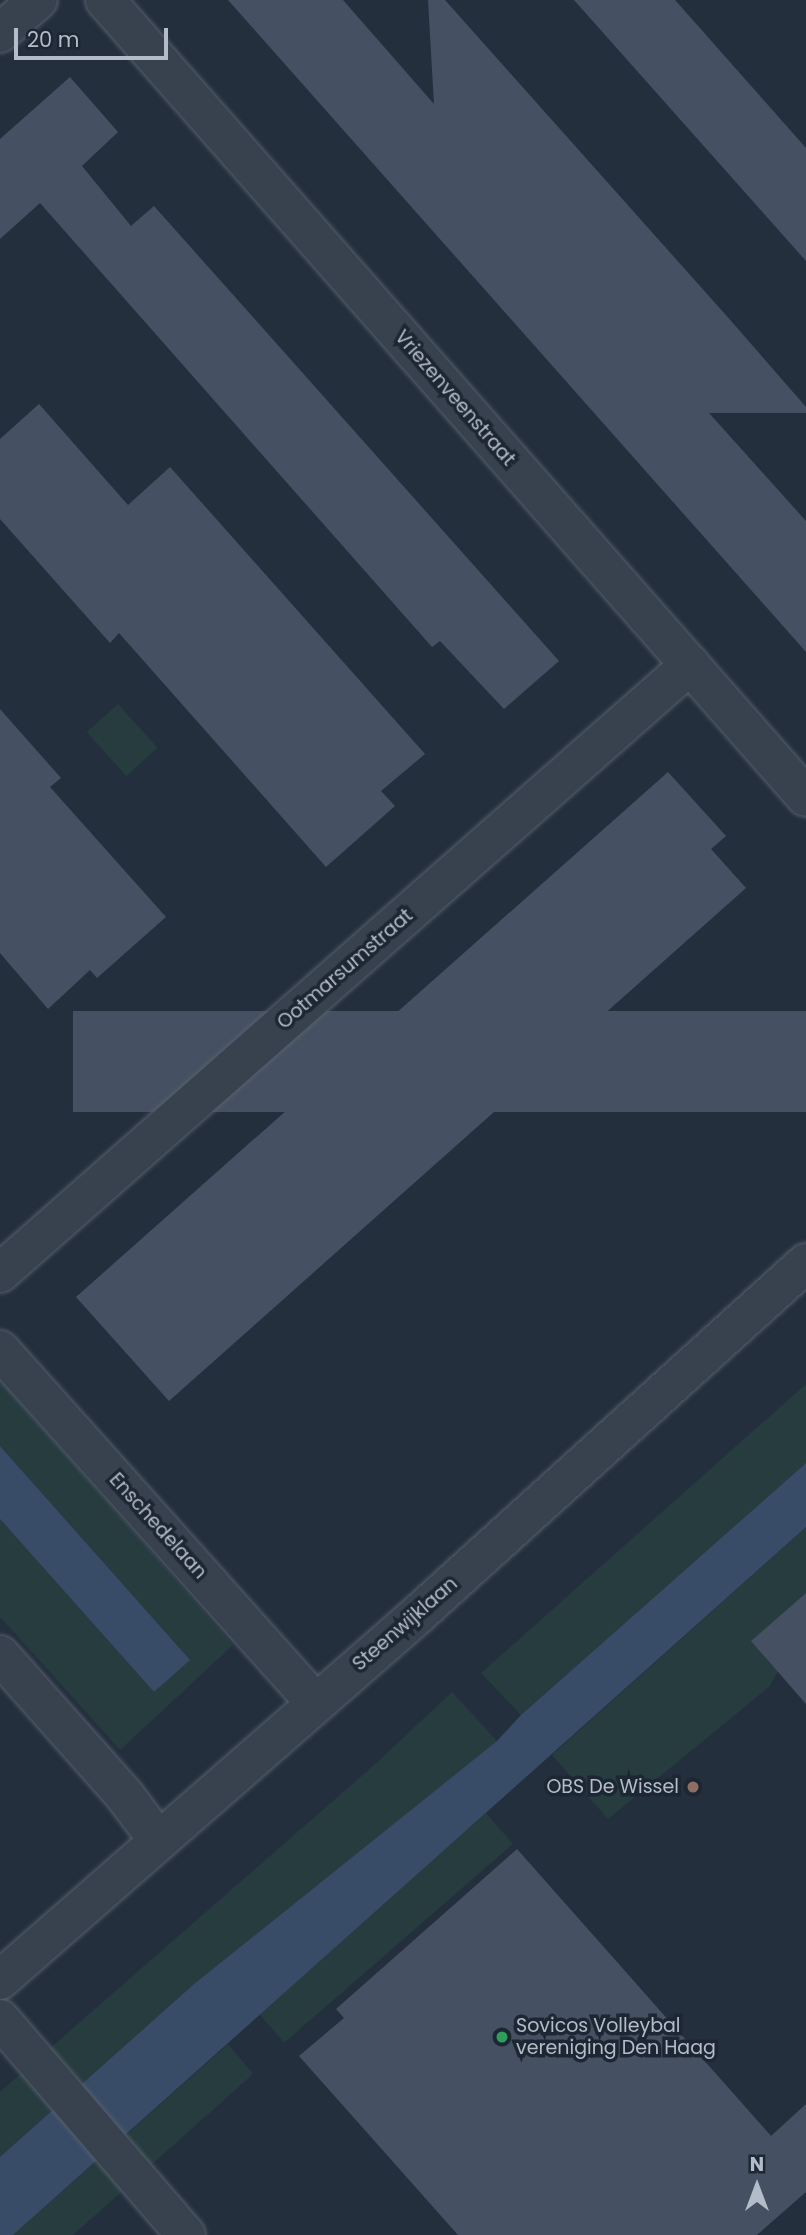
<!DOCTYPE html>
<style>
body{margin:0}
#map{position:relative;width:806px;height:2235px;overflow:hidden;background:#242f3e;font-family:Poppins,sans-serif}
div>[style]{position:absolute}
.green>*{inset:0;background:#263c3f;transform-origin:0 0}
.water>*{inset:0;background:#394c67}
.building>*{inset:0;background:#455162;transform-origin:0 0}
.roads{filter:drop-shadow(0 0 2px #565f6c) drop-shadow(0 0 2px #565f6c)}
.minor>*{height:38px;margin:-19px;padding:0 19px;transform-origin:19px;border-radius:19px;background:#38414e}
.dots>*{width:19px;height:19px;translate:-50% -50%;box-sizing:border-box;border:4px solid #1d2633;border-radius:50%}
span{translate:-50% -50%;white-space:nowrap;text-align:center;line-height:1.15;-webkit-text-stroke:7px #1d2633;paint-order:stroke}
.street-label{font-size:19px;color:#b4bcc9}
.poi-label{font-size:19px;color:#b4bcc9}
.right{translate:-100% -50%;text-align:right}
.left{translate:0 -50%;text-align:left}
.north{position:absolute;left:722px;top:2151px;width:70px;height:70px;-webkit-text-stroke:5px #1d2633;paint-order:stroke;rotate:0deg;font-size:19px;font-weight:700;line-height:28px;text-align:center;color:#b4bcc9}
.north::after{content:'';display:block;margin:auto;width:24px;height:32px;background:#b4bcc9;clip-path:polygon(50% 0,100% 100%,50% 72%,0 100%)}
.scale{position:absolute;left:14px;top:28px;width:154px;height:32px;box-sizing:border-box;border:4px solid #b4bcc9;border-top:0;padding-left:9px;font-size:21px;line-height:24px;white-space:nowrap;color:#b4bcc9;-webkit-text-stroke:5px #1d2633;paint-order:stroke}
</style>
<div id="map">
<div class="green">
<i style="left:118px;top:704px;width:59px;height:42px;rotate:48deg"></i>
<i style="clip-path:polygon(0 1380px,233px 1645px,120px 1750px,0 1617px,0 1519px,154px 1692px,189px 1660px,0 1446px)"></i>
<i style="clip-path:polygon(806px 1384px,806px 1463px,521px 1715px,481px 1673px)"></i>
<i style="clip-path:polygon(806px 1527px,806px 1624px,769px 1687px,608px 1819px,552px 1755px)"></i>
<i style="clip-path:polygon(452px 1692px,497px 1741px,194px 1984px,0 2157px,0 2092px,372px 1767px)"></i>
<i style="left:486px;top:1813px;width:41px;height:303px;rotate:49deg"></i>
<i style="clip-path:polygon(228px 2044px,253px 2074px,73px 2235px,13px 2235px)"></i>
</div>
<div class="water">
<i style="clip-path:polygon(0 1446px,190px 1660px,154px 1692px,0 1519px)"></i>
<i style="clip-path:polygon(806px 1463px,806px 1527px,13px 2235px,0 2235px,0 2157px,194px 1984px,497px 1741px,521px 1715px)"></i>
</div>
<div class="building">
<i style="clip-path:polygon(228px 0,343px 0,434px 104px,428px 0,445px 0,732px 322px,806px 407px,806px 413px,709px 413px,806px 521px,806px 652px)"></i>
<i style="clip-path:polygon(574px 0,675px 0,806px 148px,806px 261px)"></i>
<i style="clip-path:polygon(70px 77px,118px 132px,82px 166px,131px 226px,154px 206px,559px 661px,504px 709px,440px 641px,432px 647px,40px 203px,0 239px,0 139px)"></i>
<i style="clip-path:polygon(39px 404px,128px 505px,170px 467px,425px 754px,381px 791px,395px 806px,326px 867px,119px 633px,110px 643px,0 519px,0 439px)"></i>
<i style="clip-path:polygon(0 709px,61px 778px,50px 787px,166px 917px,97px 978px,90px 970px,48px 1009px,0 953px)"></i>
<i style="clip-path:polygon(668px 772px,726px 836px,711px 849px,746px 888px,169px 1401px,76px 1297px)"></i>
<i style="left:806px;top:1011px;width:101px;height:733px;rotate:90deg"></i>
<i style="clip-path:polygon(806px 1593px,806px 1704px,751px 1641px)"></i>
<i style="clip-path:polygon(517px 1849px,771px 2136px,806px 2104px,806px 2192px,757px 2235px,458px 2235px,299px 2056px,344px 2018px,336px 2009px)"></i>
</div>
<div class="roads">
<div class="minor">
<i style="left:105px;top:0;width:1061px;rotate:48.67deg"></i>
<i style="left:0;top:33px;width:50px;rotate:-41deg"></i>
<i style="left:0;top:1273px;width:920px;rotate:-41.39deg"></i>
<i style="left:0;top:1350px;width:474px;rotate:48.2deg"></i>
<i style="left:0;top:1655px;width:188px;rotate:48.4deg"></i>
<i style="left:125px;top:1796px;width:55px;rotate:53.1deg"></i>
<i style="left:0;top:1980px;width:550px;rotate:-41.17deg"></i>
<i style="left:414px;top:1618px;width:529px;rotate:-42.16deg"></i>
<i style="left:0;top:2019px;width:285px;rotate:49.3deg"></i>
</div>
</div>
<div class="dots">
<i style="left:693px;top:1787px;background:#8d6e63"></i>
<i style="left:502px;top:2037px;background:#2e9e5b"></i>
</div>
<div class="street-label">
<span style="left:455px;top:398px;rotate:49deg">Vriezenveenstraat</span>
<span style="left:345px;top:969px;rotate:-41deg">Ootmarsumstraat</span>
<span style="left:158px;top:1526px;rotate:48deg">Enschedelaan</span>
<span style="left:405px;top:1624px;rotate:-41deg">Steenwijklaan</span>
</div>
<div class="poi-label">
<span class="right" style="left:679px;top:1787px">OBS De Wissel</span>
<span class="left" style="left:516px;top:2037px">Sovicos Volleybal<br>vereniging Den Haag</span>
</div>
<div class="north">N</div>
<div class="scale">20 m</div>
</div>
